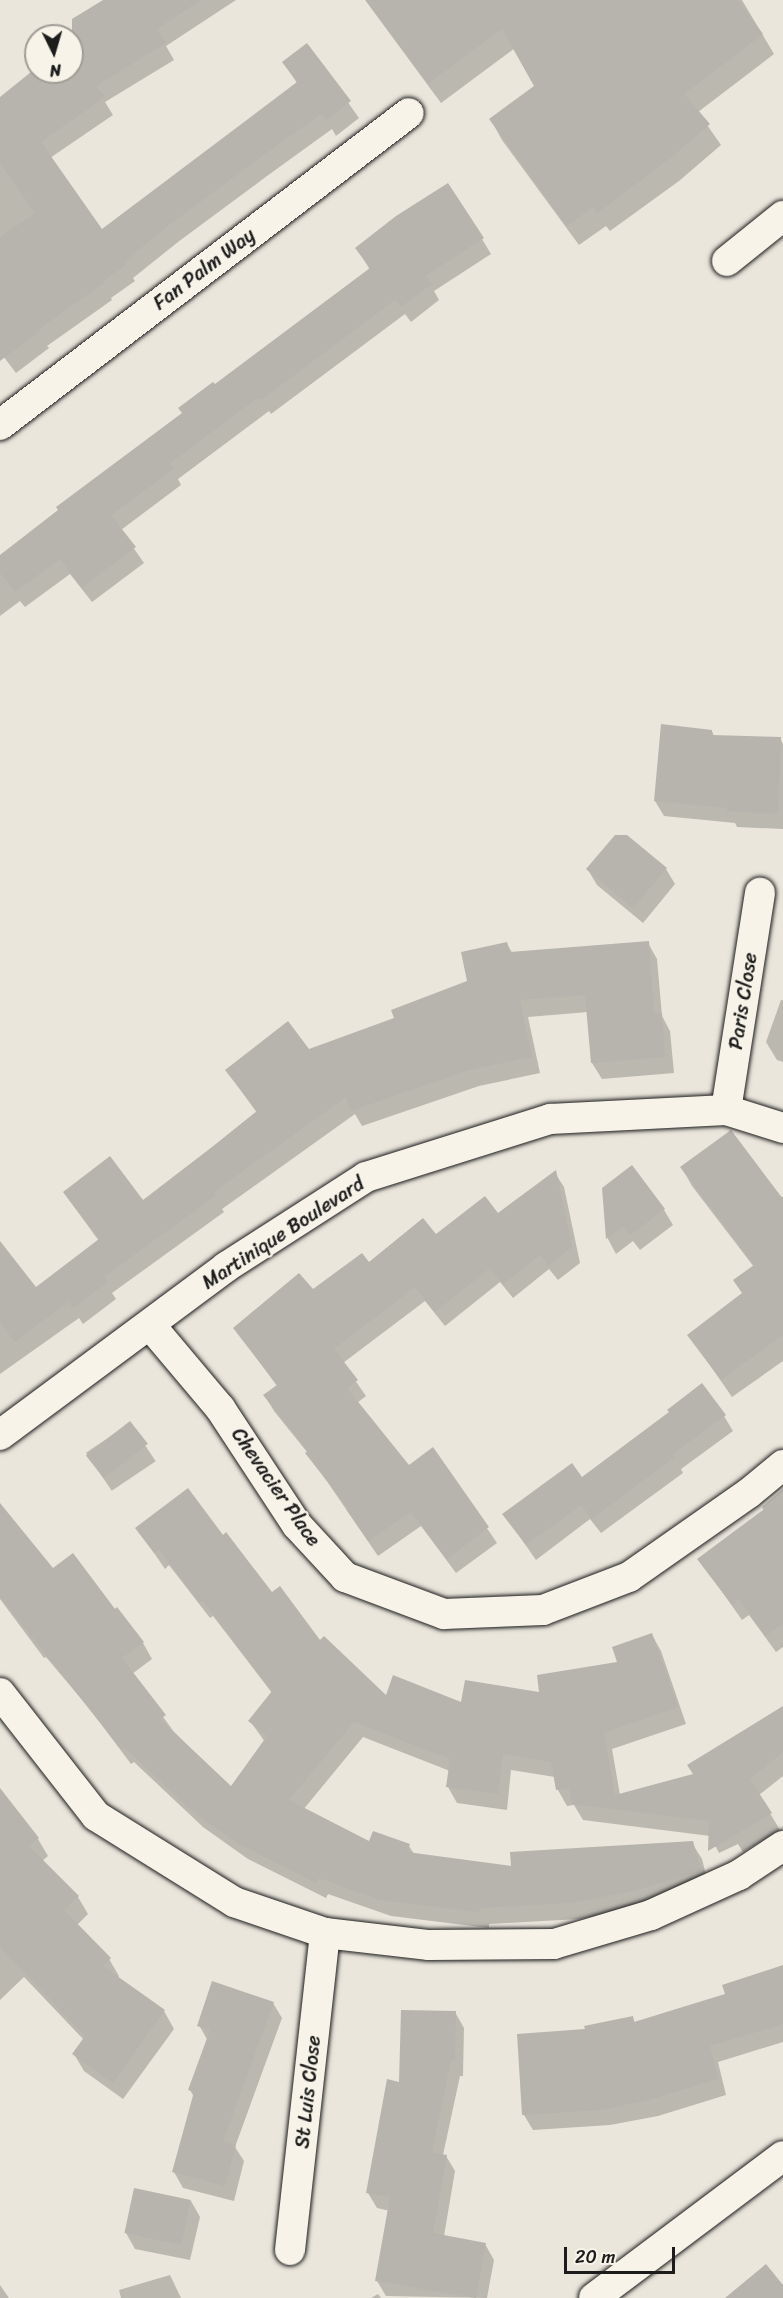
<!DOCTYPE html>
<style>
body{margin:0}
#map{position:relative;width:783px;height:2298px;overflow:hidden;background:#eae6dc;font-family:Sriracha,sans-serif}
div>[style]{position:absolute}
.shadow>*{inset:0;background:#0003;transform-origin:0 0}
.building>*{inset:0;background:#b6b4ac;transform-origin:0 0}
.roads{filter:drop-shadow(0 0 2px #1c1c1c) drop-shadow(0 0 2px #1c1c1c)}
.street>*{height:30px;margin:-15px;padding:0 15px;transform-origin:15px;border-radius:15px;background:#f7f3e8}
span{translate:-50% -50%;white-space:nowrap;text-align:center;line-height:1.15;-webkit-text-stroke:4.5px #f7f3e8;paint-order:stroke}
.street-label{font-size:20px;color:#1c1c1c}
.north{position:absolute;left:24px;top:24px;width:60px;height:60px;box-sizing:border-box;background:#f7f3e8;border:2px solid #9f9d96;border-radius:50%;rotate:175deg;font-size:16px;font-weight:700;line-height:24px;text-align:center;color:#1c1c1c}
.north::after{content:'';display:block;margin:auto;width:21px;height:27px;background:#1c1c1c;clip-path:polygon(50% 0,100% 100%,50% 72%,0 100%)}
.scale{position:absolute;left:564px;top:2247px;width:111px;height:27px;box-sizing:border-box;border:3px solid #1c1c1c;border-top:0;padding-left:8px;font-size:18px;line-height:21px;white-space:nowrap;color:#1c1c1c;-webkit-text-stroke:4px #f7f3e8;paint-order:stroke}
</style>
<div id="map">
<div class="shadow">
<i style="clip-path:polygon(106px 0,236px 0,166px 46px,174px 60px,105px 102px,113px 115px,50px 158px,102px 231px,297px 83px,284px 63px,307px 45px,359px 118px,336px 136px,332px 129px,267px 176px,178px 242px,133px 278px,135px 281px,111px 298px,112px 300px,47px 346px,49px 348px,16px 373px,0 352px,0 98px,36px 72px,72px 72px,72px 45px)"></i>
<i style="clip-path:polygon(365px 0,742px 0,774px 54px,698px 112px,721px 145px,679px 181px,610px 231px,606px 226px,579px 245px,502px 140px,491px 120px,536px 86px,515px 48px,441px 103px)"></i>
<i style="clip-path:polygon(482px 239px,491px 254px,434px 291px,439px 300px,411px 322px,405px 314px,271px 414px,269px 411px,178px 479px,181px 485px,121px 530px,144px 563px,92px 602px,70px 574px,25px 607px,20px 601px,0 616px,0 556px,184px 414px,215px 386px,370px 270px,357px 248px)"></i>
<i style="clip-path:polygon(712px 731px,714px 736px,780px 738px,783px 744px,783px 829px,737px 827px,735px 823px,664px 816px,655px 801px)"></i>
<i style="clip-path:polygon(666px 869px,675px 884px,643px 923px,597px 885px,588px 870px)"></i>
<i style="clip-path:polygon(648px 943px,657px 959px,662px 1016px,670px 1031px,674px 1073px,602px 1079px,592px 1063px,588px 1012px,528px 1017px,540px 1073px,479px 1086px,362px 1126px,355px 1114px,222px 1209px,224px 1212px,112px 1293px,116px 1299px,83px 1324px,79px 1318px,0 1374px,0 1253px,36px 1289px,99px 1241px,64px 1193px,143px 1202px,257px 1113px,226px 1070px,309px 1050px,396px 1019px,469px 982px,507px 944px,513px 954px)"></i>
<i style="clip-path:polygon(781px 1000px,783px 1000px,783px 1062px,777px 1060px,766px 1042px)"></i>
<i style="clip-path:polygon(682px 1168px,780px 1198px,783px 1196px,783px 1361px,732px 1397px,689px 1335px,743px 1294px,754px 1267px,692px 1186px)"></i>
<i style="clip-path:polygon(555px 1173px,564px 1187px,580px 1263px,558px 1280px,549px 1269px,513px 1298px,500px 1282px,445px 1326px,425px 1301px,343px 1363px,366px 1396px,357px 1403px,408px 1467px,433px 1449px,497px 1543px,456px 1573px,421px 1526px,378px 1556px,307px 1452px,274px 1411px,265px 1396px,277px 1386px,235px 1328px,368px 1264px,436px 1236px,498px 1215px)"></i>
<i style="clip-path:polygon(603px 1188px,664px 1210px,673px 1225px,640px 1250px,633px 1241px,616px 1254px,608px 1239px)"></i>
<i style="clip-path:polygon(724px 1416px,733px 1431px,681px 1469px,683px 1473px,601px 1533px,590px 1519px,536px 1560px,504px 1514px)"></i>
<i style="left:130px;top:1423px;width:46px;height:53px;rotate:56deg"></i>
<i style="clip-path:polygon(783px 1489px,783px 1647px,776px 1652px,749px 1615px,742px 1620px,699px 1559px,764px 1511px,762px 1507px)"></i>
<i style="clip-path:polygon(0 1521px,52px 1570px,115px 1611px,143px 1643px,152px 1659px,132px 1674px,174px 1732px,231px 1788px,265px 1742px,250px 1721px,272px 1693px,213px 1616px,210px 1618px,169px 1565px,165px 1569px,137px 1528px,222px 1537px,271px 1594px,320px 1642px,386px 1698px,463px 1704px,541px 1693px,619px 1663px,652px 1635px,661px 1651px,686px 1724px,612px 1749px,620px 1795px,695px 1775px,783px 1708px,783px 1776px,759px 1795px,780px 1830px,743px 1852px,738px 1844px,719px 1853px,710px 1836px,583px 1820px,574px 1805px,567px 1806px,558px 1790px,555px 1777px,511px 1770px,507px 1810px,457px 1803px,448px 1787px,450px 1771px,363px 1737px,303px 1810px,370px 1843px,409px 1846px,414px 1854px,513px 1867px,692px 1843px,702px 1859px,709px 1887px,643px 1907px,579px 1919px,489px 1924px,489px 1928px,391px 1916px,328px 1894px,326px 1898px,248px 1859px,203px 1827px,134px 1762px,131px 1764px,89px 1708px,46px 1657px,44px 1658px,0 1599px)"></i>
<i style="clip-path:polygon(0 1791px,38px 1839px,48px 1856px,42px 1861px,78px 1897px,88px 1914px,77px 1925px,109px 1959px,119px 1976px,118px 1978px,164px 2011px,174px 2029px,123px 2099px,84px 2071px,74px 2054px,84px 2040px,24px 1977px,0 2000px)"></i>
<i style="clip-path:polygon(783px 1991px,783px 2042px,718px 2062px,726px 2095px,658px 2116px,610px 2125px,533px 2130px,524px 2115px,586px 2031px,633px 2018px,635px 2023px)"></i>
<i style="clip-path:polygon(273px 2003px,282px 2018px,235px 2147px,244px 2161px,234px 2201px,183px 2188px,174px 2172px,194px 2097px,190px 2090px,208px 2041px,199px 2025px)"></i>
<i style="clip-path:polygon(455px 2012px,464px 2028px,463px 2076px,460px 2076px,443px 2155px,446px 2156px,455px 2171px,444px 2236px,485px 2244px,494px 2260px,487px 2298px,386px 2296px,377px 2281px,390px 2211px,377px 2208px,368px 2193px,400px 2084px)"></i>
<i style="clip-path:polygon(191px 2201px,200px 2217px,190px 2260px,135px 2249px,126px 2233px)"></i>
<i style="clip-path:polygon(170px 2275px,181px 2298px,121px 2298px,119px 2290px)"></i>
<i style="clip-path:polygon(0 2285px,9px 2298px,0 2298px)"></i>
<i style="clip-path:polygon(378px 2294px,381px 2298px,371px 2298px)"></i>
</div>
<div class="building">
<i style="clip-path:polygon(103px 0,201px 0,157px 29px,166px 43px,96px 86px,105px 97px,41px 142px,102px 229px,297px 82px,282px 62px,307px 43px,351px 101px,326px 120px,321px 114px,258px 159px,169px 225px,125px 261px,127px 264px,103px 281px,104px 283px,39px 329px,40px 331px,0 361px,0 237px,35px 213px,0 164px,0 97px,36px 68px,36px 72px,72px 72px,72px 19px)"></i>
<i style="clip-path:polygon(366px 0,738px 0,763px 34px,684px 94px,710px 124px,667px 161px,597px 213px,593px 207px,567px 226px,489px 119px,534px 86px,502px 29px,428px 84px)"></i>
<i style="clip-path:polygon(448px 183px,484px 238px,425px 276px,432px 284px,401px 307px,395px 300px,261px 400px,259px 397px,170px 463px,174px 469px,111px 515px,136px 547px,82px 588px,60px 559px,15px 592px,0 573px,0 555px,58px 510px,56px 507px,182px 413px,178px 408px,213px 382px,215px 384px,370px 268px,355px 248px,396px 216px)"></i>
<i style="clip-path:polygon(661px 724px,712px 730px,712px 735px,781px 737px,778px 814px,727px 811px,727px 808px,654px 801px)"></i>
<i style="clip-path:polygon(615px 835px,627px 835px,667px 868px,633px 908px,586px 869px)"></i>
<i style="clip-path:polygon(649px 941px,654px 1014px,662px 1013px,665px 1057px,591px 1063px,585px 995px,520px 1000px,532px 1057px,469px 1070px,351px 1111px,346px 1097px,214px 1192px,216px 1195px,104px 1277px,108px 1282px,73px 1308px,68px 1302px,15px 1342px,0 1322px,0 1241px,36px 1287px,99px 1239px,63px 1192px,110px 1156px,143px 1200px,212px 1147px,257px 1111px,225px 1070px,288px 1021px,309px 1049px,394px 1018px,391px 1010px,467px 981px,461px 952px,507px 942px,510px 952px)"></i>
<i style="clip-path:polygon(731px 1130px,783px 1199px,783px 1335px,721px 1380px,687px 1335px,742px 1293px,733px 1280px,754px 1265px,680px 1167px)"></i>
<i style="clip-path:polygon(632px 1165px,665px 1209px,630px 1235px,623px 1227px,606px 1239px,602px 1188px)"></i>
<i style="clip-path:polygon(556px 1170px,572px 1247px,548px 1266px,540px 1255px,503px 1284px,490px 1268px,435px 1312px,415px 1287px,334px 1349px,358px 1380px,347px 1388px,409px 1465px,433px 1447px,489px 1527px,447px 1559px,411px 1512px,368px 1541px,346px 1509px,348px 1508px,305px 1453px,308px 1451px,263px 1395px,277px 1385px,233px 1328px,299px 1273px,313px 1289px,362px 1253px,369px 1262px,423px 1218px,436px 1234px,485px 1196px,498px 1213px)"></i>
<i style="clip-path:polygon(702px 1383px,726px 1415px,673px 1454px,675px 1457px,592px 1519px,581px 1505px,526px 1545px,502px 1514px,572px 1463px,582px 1477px,669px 1412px,667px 1410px)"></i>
<i style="left:130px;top:1421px;width:29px;height:56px;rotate:52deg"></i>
<i style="clip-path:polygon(188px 1488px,223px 1535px,226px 1532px,272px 1592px,280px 1586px,320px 1640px,324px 1636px,386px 1695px,393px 1675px,461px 1702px,465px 1680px,539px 1692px,537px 1675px,617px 1662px,612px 1647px,652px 1633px,678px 1707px,604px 1733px,615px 1795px,693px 1774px,687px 1765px,783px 1706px,783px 1752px,750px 1779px,772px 1813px,708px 1851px,709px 1821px,572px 1804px,569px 1788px,556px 1790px,551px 1762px,503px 1754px,498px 1794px,446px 1787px,450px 1759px,354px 1722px,289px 1800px,369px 1841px,373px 1831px,410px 1844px,407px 1852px,511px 1866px,510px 1852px,693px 1841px,701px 1871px,633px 1891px,570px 1903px,480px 1908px,480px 1912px,380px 1900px,319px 1878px,316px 1883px,237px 1843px,192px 1811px,124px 1747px,121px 1749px,0 1597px,0 1503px,53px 1568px,73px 1553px,115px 1609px,117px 1607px,144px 1642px,122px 1658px,166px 1715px,160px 1719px,231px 1786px,267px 1736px,248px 1721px,272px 1691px,203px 1601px,200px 1603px,159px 1550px,154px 1553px,135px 1528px)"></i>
<i style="clip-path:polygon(783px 1495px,783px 1624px,765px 1636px,739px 1599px,732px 1605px,697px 1559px)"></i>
<i style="clip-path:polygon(0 1788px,39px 1838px,29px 1846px,79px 1896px,64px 1910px,111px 1958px,103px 1966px,165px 2010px,113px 2083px,72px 2054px,85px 2036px,0 1947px)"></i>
<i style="clip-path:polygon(783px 1965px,783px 2024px,710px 2046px,718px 2079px,649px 2100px,600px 2110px,522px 2115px,517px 2034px,585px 2029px,584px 2026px,633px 2016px,634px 2022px,725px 1994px,722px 1985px)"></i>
<i style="clip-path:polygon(212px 1981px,274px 2002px,223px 2141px,236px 2145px,225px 2186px,172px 2172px,194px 2092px,188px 2090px,210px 2030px,197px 2026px)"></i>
<i style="clip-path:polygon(401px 2010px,456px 2011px,455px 2060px,451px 2060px,432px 2152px,447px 2155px,433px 2233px,486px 2243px,476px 2298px,375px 2281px,390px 2197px,366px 2193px,387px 2079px,399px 2082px)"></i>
<i style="left:134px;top:2188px;width:58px;height:46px;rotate:12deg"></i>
<i style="clip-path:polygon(766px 2264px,783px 2285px,783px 2298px,725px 2298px)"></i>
</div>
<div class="roads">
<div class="street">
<i style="left:727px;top:261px;width:72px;rotate:-38.8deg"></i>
<i style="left:0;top:425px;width:514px;rotate:-37.34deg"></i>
<i style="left:726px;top:1110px;width:220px;rotate:-81.1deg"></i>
<i style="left:150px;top:1325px;width:109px;rotate:49.9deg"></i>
<i style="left:220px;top:1408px;width:140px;rotate:56.7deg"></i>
<i style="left:297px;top:1525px;width:71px;rotate:47.3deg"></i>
<i style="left:345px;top:1577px;width:106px;rotate:20.5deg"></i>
<i style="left:444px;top:1614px;width:99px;rotate:-2.3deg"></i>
<i style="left:543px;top:1610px;width:92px;rotate:-21deg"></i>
<i style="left:629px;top:1577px;width:146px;rotate:-35deg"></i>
<i style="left:749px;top:1493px;width:44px;rotate:-39.5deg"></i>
<i style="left:0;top:1435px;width:282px;rotate:-36.6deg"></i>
<i style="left:226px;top:1267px;width:166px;rotate:-32.7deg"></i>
<i style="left:366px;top:1177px;width:193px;rotate:-17.5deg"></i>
<i style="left:550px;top:1119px;width:176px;rotate:-2.9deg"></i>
<i style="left:726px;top:1110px;width:60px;rotate:17.5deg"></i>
<i style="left:0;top:1693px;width:156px;rotate:52deg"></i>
<i style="left:96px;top:1816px;width:163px;rotate:31.9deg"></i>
<i style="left:234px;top:1902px;width:96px;rotate:18.8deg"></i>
<i style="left:325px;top:1933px;width:105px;rotate:6.6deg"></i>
<i style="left:429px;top:1945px;width:125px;rotate:-0.5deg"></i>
<i style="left:554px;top:1944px;width:101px;rotate:-16.6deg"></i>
<i style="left:651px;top:1915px;width:97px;rotate:-24.4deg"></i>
<i style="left:739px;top:1875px;width:53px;rotate:-33.4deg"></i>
<i style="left:290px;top:2250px;width:319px;rotate:-83.7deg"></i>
<i style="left:594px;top:2298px;width:236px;rotate:-36.9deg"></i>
</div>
</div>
<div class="street-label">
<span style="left:204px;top:269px;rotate:-37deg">Fan Palm Way</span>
<span style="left:743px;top:1001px;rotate:-81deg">Paris Close</span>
<span style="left:283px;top:1233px;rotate:-33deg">Martinique Boulevard</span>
<span style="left:276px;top:1487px;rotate:55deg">Chevacier Place</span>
<span style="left:308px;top:2092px;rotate:-84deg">St Luis Close</span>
</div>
<div class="north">N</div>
<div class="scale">20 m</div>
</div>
